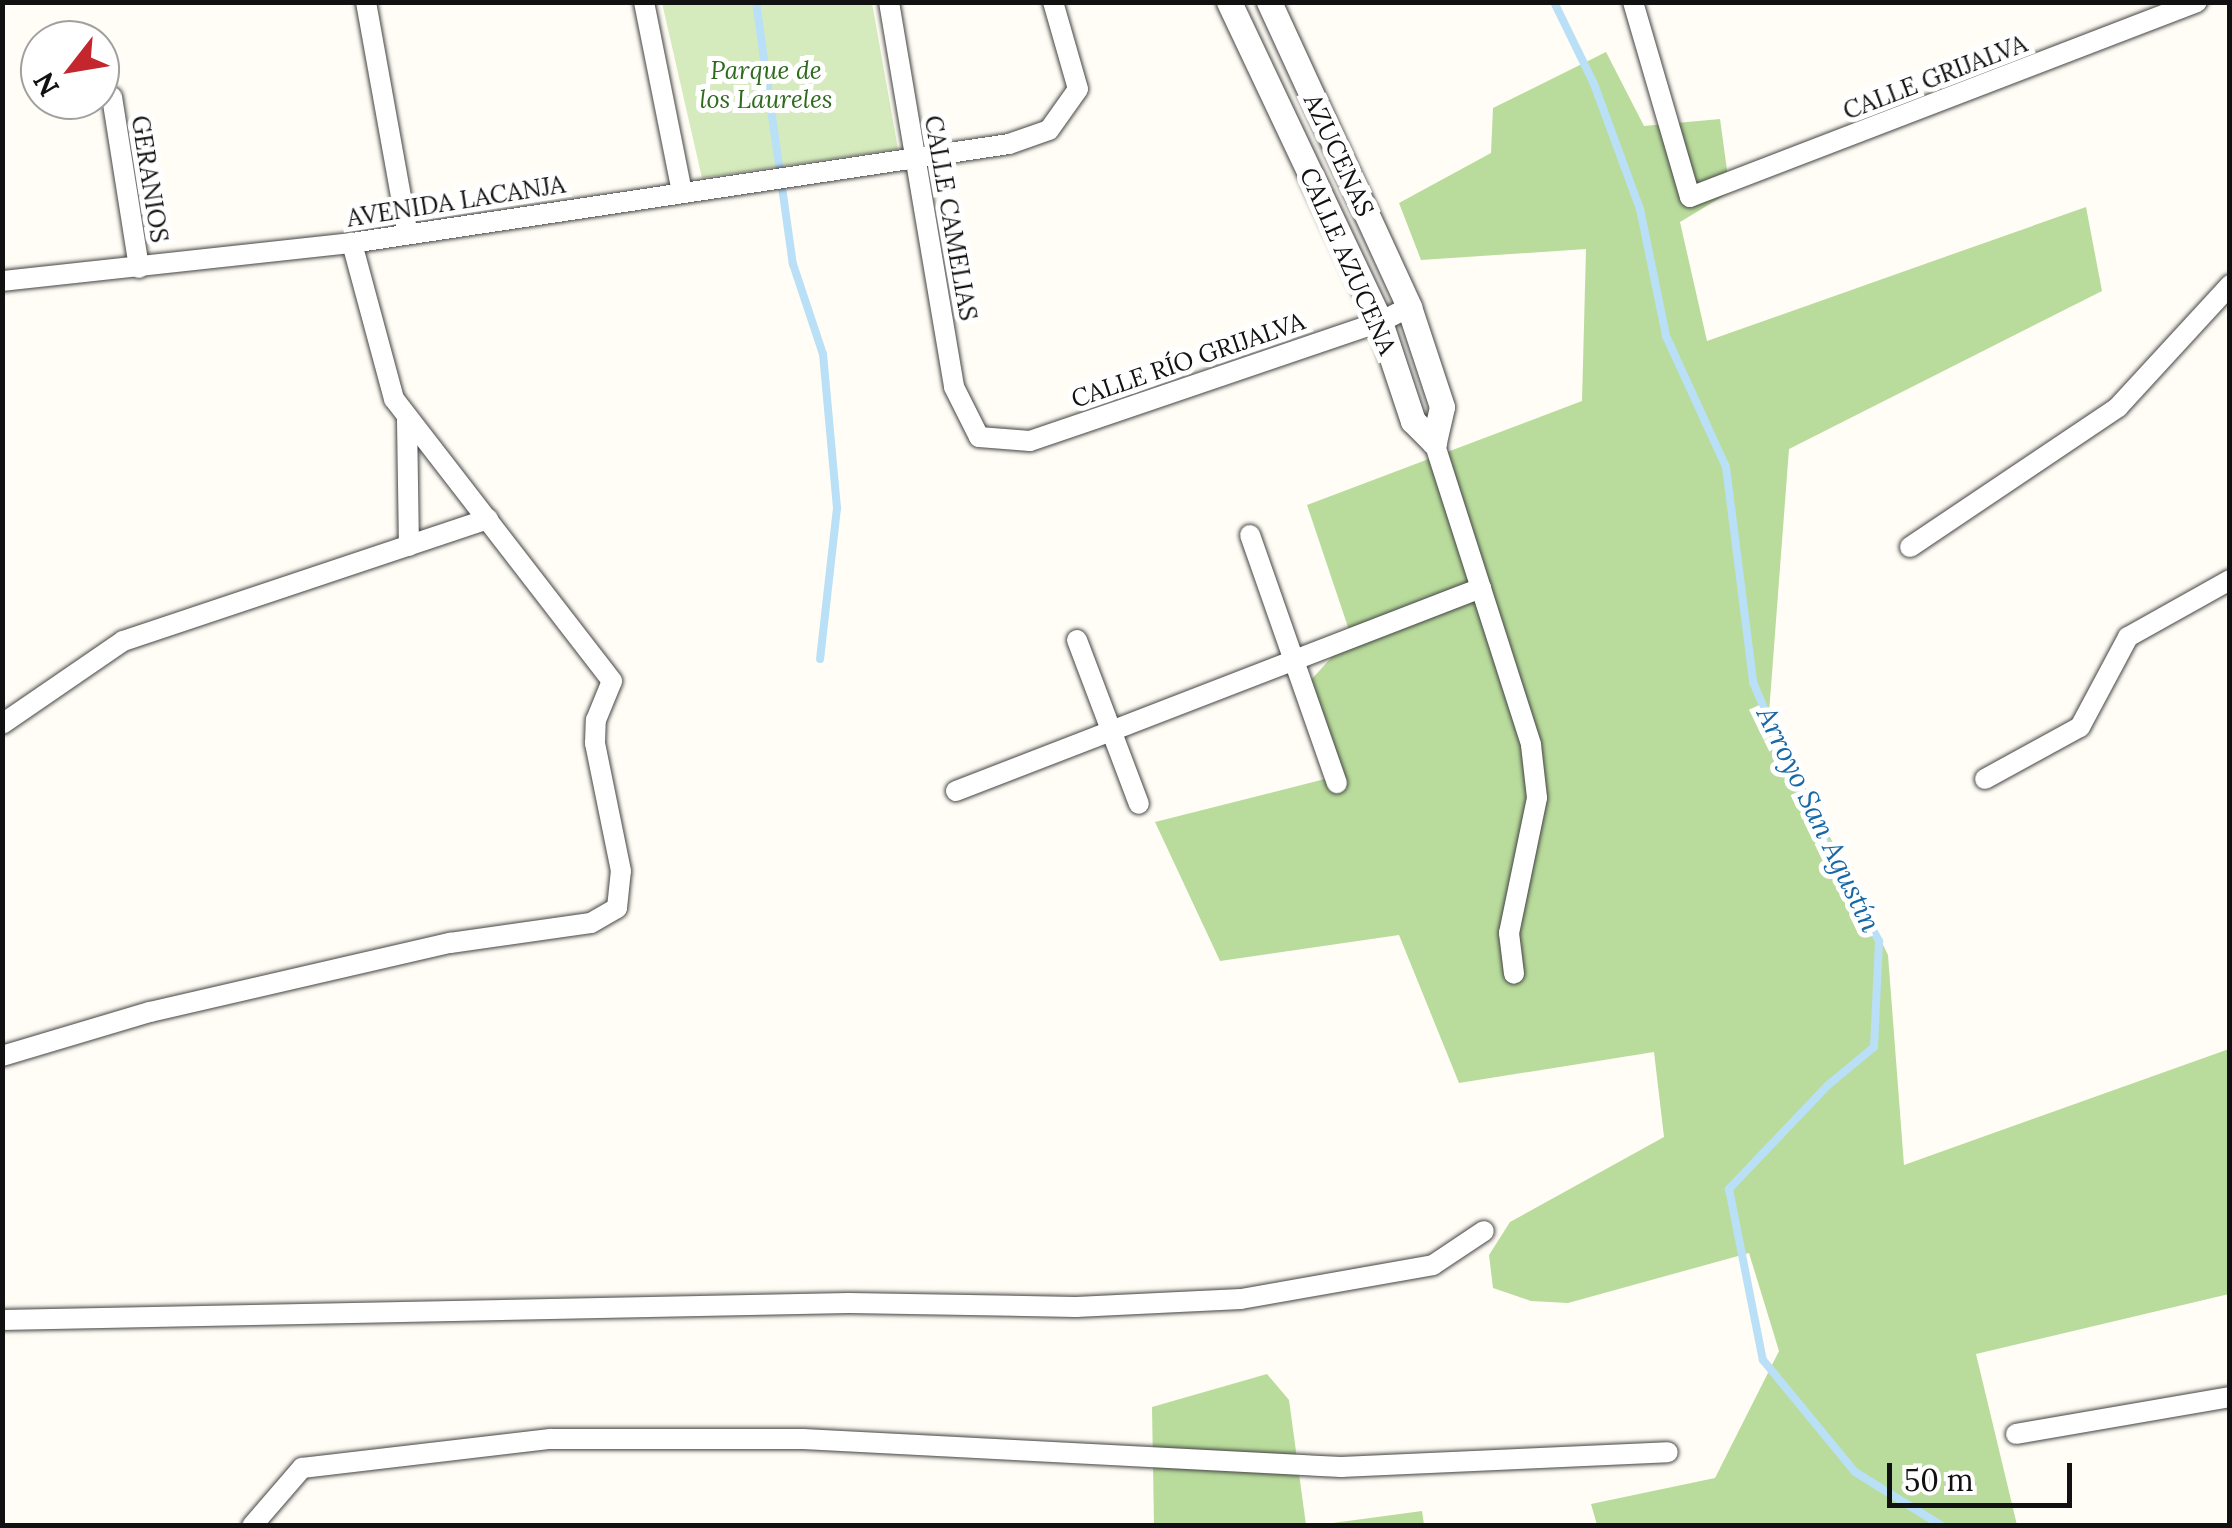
<!DOCTYPE html>
<meta charset="utf-8">
<style>
body{margin:0}
#map{position:relative;width:2232px;height:1528px;overflow:hidden;background:#fffdf5;font-family:Lora,serif}
div>[style]{position:absolute}
.green>*{inset:0;background:#d5ebbd}
.forest>*{inset:0;background:#b9dc9c}
.stream>*{height:8px;margin:-4px;padding:0 4px;transform-origin:4px;border-radius:4px;background:#b9e0f7}
.roads{filter:drop-shadow(0 0 2px #444) drop-shadow(0 0 2px #444)}
.minor>*{height:20px;margin:-10px;padding:0 10px;transform-origin:10px;border-radius:10px;background:#fff}
.tertiary>*{height:25px;margin:-12.5px;padding:0 12.5px;transform-origin:12.5px;border-radius:12.5px;background:#fff}
span{translate:-50% -50%;white-space:nowrap;text-align:center;line-height:1.15;-webkit-text-stroke:10px #fff;paint-order:stroke}
.park-label{font-size:25px;color:#2f6b1f;font-style:italic}
.street-label{font-size:25px;color:#111}
.water-label{font-size:28px;color:#1768a6;font-style:italic}
.frame{position:absolute;inset:0;border:5px solid #111;pointer-events:none}
.north{position:absolute;left:20px;top:20px;width:100px;height:100px;box-sizing:border-box;background:#fff;border:2px solid #a0a0a0;border-radius:50%;rotate:239deg;font-size:28px;font-weight:700;line-height:40px;text-align:center;color:#111}
.north::after{content:'';display:block;margin:auto;width:35px;height:45px;background:#c4262e;clip-path:polygon(50% 0,100% 100%,50% 72%,0 100%)}
.scale{position:absolute;left:1887px;top:1463px;width:185px;height:45px;box-sizing:border-box;border:5px solid #111;border-top:0;padding-left:12px;font-size:30px;line-height:35px;white-space:nowrap;color:#111;-webkit-text-stroke:8px #fff;paint-order:stroke}
</style>
<div id="map">
<div class="green">
<i style="clip-path:polygon(662px 3px,872px 3px,898px 149px,702px 178px)"></i>
</div>
<div class="forest">
<i style="clip-path:polygon(1606px 52px,1644px 126px,1720px 119px,1730px 192px,1680px 222px,1707px 341px,2086px 207px,2102px 291px,1789px 449px,1769px 713px,1888px 955px,1904px 1165px,2229px 1049px,2229px 1294px,1976px 1354px,2017px 1525px,1597px 1525px,1591px 1504px,1715px 1478px,1779px 1351px,1749px 1253px,1568px 1303px,1531px 1301px,1493px 1288px,1489px 1255px,1510px 1222px,1664px 1137px,1654px 1052px,1459px 1083px,1399px 935px,1220px 961px,1155px 822px,1333px 777px,1310px 681px,1351px 636px,1307px 505px,1582px 401px,1586px 249px,1421px 260px,1399px 203px,1491px 153px,1493px 108px)"></i>
<i style="clip-path:polygon(1267px 1374px,1289px 1400px,1306px 1525px,1154px 1525px,1152px 1407px)"></i>
<i style="clip-path:polygon(1422px 1511px,1424px 1525px,1318px 1525px)"></i>
</div>
<div class="stream">
<i style="left:756px;top:2px;width:265px;rotate:82deg"></i>
<i style="left:793px;top:264px;width:95px;rotate:71.6deg"></i>
<i style="left:823px;top:354px;width:155px;rotate:84.8deg"></i>
<i style="left:837px;top:508px;width:152px;rotate:96.4deg"></i>
<i style="left:1554px;top:2px;width:91px;rotate:64deg"></i>
<i style="left:1594px;top:84px;width:133px;rotate:69.8deg"></i>
<i style="left:1640px;top:209px;width:130px;rotate:78.4deg"></i>
<i style="left:1666px;top:336px;width:144px;rotate:65.4deg"></i>
<i style="left:1726px;top:467px;width:217px;rotate:82.8deg"></i>
<i style="left:1753px;top:682px;width:124px;rotate:67.2deg"></i>
<i style="left:1801px;top:796px;width:165px;rotate:61.7deg"></i>
<i style="left:1879px;top:941px;width:106px;rotate:92.7deg"></i>
<i style="left:1874px;top:1047px;width:60px;rotate:140.4deg"></i>
<i style="left:1828px;top:1085px;width:144px;rotate:133.6deg"></i>
<i style="left:1729px;top:1189px;width:174px;rotate:78.8deg"></i>
<i style="left:1763px;top:1360px;width:145px;rotate:50.6deg"></i>
<i style="left:1855px;top:1472px;width:102px;rotate:31.8deg"></i>
</div>
<div class="roads">
<div class="minor">
<i style="left:366px;top:2px;width:233px;rotate:79.8deg"></i>
<i style="left:644px;top:2px;width:194px;rotate:78.7deg"></i>
<i style="left:889px;top:2px;width:390px;rotate:80.4deg"></i>
<i style="left:954px;top:387px;width:56px;rotate:63.4deg"></i>
<i style="left:979px;top:437px;width:51px;rotate:4.5deg"></i>
<i style="left:1030px;top:441px;width:370px;rotate:-18.8deg"></i>
<i style="left:1380px;top:322px;width:33px;rotate:-27deg"></i>
<i style="left:1633px;top:2px;width:203px;rotate:73.7deg"></i>
<i style="left:1690px;top:197px;width:543px;rotate:-21.04deg"></i>
<i style="left:112px;top:97px;width:173px;rotate:81deg"></i>
<i style="left:2px;top:281px;width:352px;rotate:-6.2deg"></i>
<i style="left:352px;top:243px;width:664px;rotate:-8.57deg"></i>
<i style="left:1009px;top:144px;width:42px;rotate:-19.3deg"></i>
<i style="left:1049px;top:130px;width:50px;rotate:-54.7deg"></i>
<i style="left:1078px;top:89px;width:91px;rotate:-106deg"></i>
<i style="left:407px;top:420px;width:126px;rotate:89.1deg"></i>
<i style="left:1434px;top:442px;width:318px;rotate:72.2deg"></i>
<i style="left:1531px;top:745px;width:53px;rotate:83.5deg"></i>
<i style="left:1537px;top:798px;width:138px;rotate:101.7deg"></i>
<i style="left:1509px;top:933px;width:41px;rotate:83deg"></i>
<i style="left:1250px;top:535px;width:263px;rotate:70.7deg"></i>
<i style="left:1910px;top:547px;width:251px;rotate:-33.9deg"></i>
<i style="left:2118px;top:407px;width:166px;rotate:-47.4deg"></i>
<i style="left:1077px;top:640px;width:175px;rotate:69.3deg"></i>
<i style="left:2px;top:724px;width:147px;rotate:-34.4deg"></i>
<i style="left:123px;top:641px;width:385px;rotate:-18.5deg"></i>
<i style="left:1985px;top:779px;width:108px;rotate:-28.7deg"></i>
<i style="left:2080px;top:727px;width:102px;rotate:-61.9deg"></i>
<i style="left:2128px;top:637px;width:117px;rotate:-29.2deg"></i>
<i style="left:956px;top:791px;width:563px;rotate:-21.14deg"></i>
<i style="left:2px;top:1056px;width:154px;rotate:-16.6deg"></i>
<i style="left:150px;top:1012px;width:308px;rotate:-13deg"></i>
<i style="left:450px;top:943px;width:142px;rotate:-8.1deg"></i>
<i style="left:591px;top:923px;width:30px;rotate:-30deg"></i>
<i style="left:617px;top:908px;width:37px;rotate:-84deg"></i>
<i style="left:621px;top:871px;width:131px;rotate:-101.5deg"></i>
<i style="left:595px;top:743px;width:23px;rotate:-88deg"></i>
<i style="left:596px;top:720px;width:42px;rotate:-67.7deg"></i>
<i style="left:612px;top:681px;width:356px;rotate:-127.7deg"></i>
<i style="left:394px;top:399px;width:162px;rotate:-105.1deg"></i>
<i style="left:2px;top:1320px;width:847px;rotate:-1.15deg"></i>
<i style="left:849px;top:1303px;width:227px;rotate:1deg"></i>
<i style="left:1076px;top:1307px;width:165px;rotate:-2.8deg"></i>
<i style="left:1241px;top:1299px;width:195px;rotate:-10deg"></i>
<i style="left:1433px;top:1265px;width:61px;rotate:-33.7deg"></i>
<i style="left:2016px;top:1434px;width:217px;rotate:-9.8deg"></i>
<i style="left:252px;top:1526px;width:77px;rotate:-49.2deg"></i>
<i style="left:302px;top:1468px;width:250px;rotate:-6.7deg"></i>
<i style="left:550px;top:1439px;width:253px"></i>
<i style="left:803px;top:1439px;width:539px;rotate:2.98deg"></i>
<i style="left:1341px;top:1467px;width:327px;rotate:-2.6deg"></i>
</div>
<div class="tertiary">
<i style="left:1229px;top:2px;width:354px;rotate:64.7deg"></i>
<i style="left:1380px;top:322px;width:104px;rotate:71.6deg"></i>
<i style="left:1413px;top:421px;width:30px;rotate:45deg"></i>
<i style="left:1269px;top:2px;width:336px;rotate:65.3deg"></i>
<i style="left:1409px;top:307px;width:105px;rotate:71.7deg"></i>
<i style="left:1442px;top:407px;width:36px;rotate:103deg"></i>
</div>
</div>
<div class="park-label">
<span style="left:766px;top:85px">Parque de<br>los Laureles</span>
</div>
<div class="street-label">
<span style="left:1935px;top:77px;rotate:-21deg">CALLE GRIJALVA</span>
<span style="left:1339px;top:155px;rotate:65deg">AZUCENAS</span>
<span style="left:150px;top:179px;rotate:81deg">GERANIOS</span>
<span style="left:456px;top:201px;rotate:-9deg">AVENIDA LACANJA</span>
<span style="left:951px;top:218px;rotate:80deg">CALLE CAMELIAS</span>
<span style="left:1348px;top:261px;rotate:66deg">CALLE AZUCENA</span>
<span style="left:1188px;top:360px;rotate:-19deg">CALLE RÍO GRIJALVA</span>
</div>
<div class="water-label">
<span style="left:1819px;top:819px;rotate:64deg">Arroyo San Agustín</span>
</div>
<div class="frame"></div>
<div class="north">N</div>
<div class="scale">50 m</div>
</div>
